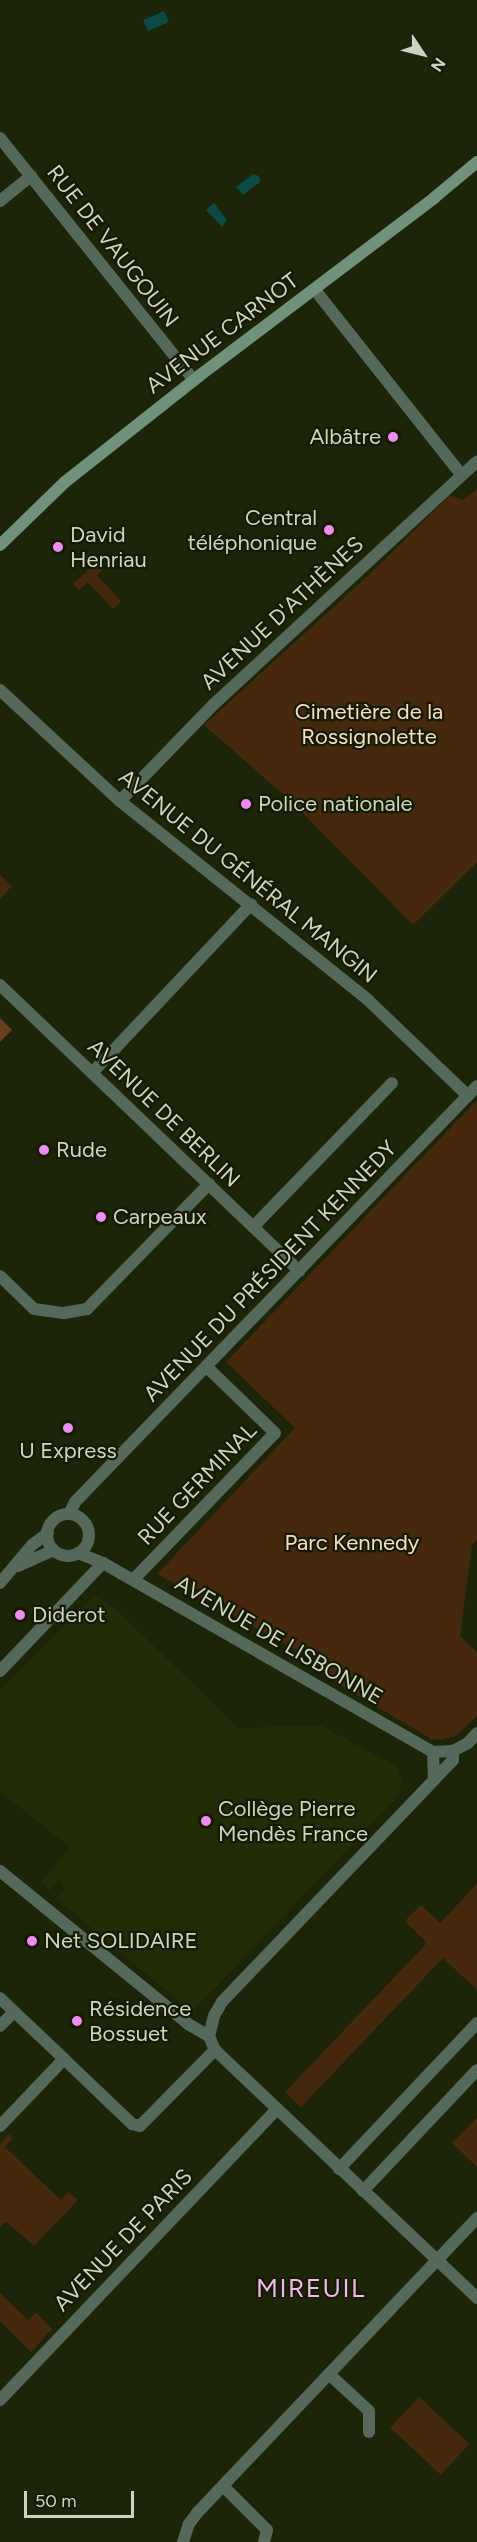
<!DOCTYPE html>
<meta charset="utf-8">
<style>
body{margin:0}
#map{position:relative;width:477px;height:2542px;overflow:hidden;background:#1d2508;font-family:Figtree,sans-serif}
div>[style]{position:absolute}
.built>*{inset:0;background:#222c07}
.green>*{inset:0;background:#46280c;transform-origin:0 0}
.forest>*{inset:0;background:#683f1a}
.water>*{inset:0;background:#0a4b45;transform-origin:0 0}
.minor>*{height:12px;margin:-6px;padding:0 6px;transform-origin:6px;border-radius:6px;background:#54695a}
.tertiary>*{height:12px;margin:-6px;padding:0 6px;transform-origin:6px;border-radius:6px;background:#54695a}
.tertiary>.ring{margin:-6px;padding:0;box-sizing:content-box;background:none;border:12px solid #54695a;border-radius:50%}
.secondary>*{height:12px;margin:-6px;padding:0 6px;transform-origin:6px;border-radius:6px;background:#70927a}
.dots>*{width:16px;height:16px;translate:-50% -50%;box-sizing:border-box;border:3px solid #141b01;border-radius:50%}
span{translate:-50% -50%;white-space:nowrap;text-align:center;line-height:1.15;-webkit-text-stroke:4.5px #141b01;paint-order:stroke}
.street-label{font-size:22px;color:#ced4c3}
.poi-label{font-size:22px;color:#ced4c3}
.right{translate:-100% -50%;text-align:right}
.left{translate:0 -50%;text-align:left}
.park-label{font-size:22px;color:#f8dcc6}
.quarter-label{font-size:26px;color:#efb6f0;letter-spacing:1.5px}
.north{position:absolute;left:393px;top:24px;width:60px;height:60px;-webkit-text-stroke:4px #141b01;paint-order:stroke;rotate:125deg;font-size:16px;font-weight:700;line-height:24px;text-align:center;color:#ced4c3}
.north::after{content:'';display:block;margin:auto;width:21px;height:27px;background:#ced4c3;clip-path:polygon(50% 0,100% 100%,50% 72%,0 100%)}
.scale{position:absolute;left:24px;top:2491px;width:110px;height:27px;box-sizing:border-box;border:3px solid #ced4c3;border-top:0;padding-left:8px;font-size:18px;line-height:21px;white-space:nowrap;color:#ced4c3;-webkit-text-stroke:4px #141b01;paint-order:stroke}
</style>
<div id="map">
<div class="built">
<i style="clip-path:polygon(94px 1596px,113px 1606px,238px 1728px,320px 1725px,396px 1766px,402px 1782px,399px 1795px,192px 2012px,56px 1898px,65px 1888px,59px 1881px,49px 1891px,41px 1882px,70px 1847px,0 1792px,0 1690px)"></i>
</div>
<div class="green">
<i style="clip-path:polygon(477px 489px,477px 862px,413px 925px,291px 801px,204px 725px,372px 572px,450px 495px,462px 500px)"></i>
<i style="clip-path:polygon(98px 561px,104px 568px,97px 575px,121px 601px,113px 609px,88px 582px,79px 590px,73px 584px)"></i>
<i style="clip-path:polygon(0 875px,12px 886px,0 899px)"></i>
<i style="clip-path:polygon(477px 1100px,477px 1540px,472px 1545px,460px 1636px,477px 1652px,477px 1716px,456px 1736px,439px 1740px,431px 1739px,337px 1683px,298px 1651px,157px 1574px,295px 1428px,226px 1362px)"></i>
<i style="clip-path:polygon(477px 1884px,477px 1990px,443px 1958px,301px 2107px,285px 2092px,427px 1943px,405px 1921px,421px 1905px,440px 1923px)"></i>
<i style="clip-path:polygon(477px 2118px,477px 2167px,452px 2143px)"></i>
<i style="clip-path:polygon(9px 2134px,13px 2138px,5px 2147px,61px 2200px,68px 2192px,78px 2200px,34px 2246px,9px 2224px,5px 2222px,0 2227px,0 2144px)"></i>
<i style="clip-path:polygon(0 2293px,28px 2320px,36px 2313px,52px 2329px,31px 2352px,0 2321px)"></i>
<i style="left:419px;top:2397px;width:69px;height:42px;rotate:43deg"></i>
</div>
<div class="forest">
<i style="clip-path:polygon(0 1018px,12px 1030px,0 1042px)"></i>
</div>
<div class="water">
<i style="left:164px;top:11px;width:12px;height:23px;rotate:66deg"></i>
<i style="clip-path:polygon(253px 174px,259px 176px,260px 182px,243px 195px,236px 187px)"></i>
<i style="clip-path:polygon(214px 203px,227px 220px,222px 227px,206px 210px)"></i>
</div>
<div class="minor">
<i style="left:0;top:138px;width:310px;rotate:51.3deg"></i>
<i style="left:0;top:201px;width:40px;rotate:-39deg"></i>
<i style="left:315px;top:290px;width:235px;rotate:51.6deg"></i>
<i style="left:0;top:690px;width:163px;rotate:42.8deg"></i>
<i style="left:120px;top:801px;width:317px;rotate:38.7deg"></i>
<i style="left:367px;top:999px;width:140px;rotate:43.8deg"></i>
<i style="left:120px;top:801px;width:134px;rotate:-45.9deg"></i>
<i style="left:213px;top:705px;width:359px;rotate:-42.7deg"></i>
<i style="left:0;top:985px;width:414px;rotate:43.7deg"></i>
<i style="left:92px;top:1073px;width:232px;rotate:-46.7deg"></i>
<i style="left:253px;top:1227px;width:200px;rotate:-46deg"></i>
<i style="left:0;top:1276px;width:47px;rotate:44.1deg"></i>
<i style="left:34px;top:1309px;width:30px;rotate:8deg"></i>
<i style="left:64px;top:1313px;width:23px;rotate:-10deg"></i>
<i style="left:87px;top:1309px;width:175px;rotate:-45.7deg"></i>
<i style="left:133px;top:1580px;width:204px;rotate:-46deg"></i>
<i style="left:275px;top:1433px;width:95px;rotate:-135.9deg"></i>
<i style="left:0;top:1671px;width:149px;rotate:-46.4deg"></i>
<i style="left:453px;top:1751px;width:9px;rotate:90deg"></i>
<i style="left:453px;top:1760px;width:28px;rotate:134deg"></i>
<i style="left:434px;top:1780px;width:307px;rotate:133.7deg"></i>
<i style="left:222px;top:2002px;width:16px;rotate:120deg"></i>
<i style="left:214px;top:2016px;width:21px;rotate:104deg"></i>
<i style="left:209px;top:2036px;width:15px;rotate:67deg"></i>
<i style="left:215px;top:2050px;width:361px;rotate:43.4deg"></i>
<i style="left:433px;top:1752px;width:28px;rotate:88deg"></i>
<i style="left:0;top:1871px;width:242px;rotate:39.1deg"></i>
<i style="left:188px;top:2024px;width:24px;rotate:30deg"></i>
<i style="left:0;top:1998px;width:88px;rotate:43.6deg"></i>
<i style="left:0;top:2026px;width:20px;rotate:-45deg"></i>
<i style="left:0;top:2126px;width:93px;rotate:-46.3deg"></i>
<i style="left:64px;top:2059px;width:94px;rotate:43.7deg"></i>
<i style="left:132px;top:2124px;width:8px;rotate:14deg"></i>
<i style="left:140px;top:2126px;width:107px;rotate:-45.4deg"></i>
<i style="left:339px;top:2169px;width:201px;rotate:-46.6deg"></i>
<i style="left:363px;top:2191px;width:166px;rotate:-46.7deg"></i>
<i style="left:329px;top:2374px;width:54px;rotate:42.8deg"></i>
<i style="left:369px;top:2411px;width:21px;rotate:90deg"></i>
<i style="left:0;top:2400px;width:402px;rotate:-46.4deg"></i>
<i style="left:223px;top:2486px;width:62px;rotate:45deg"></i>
<i style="left:267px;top:2530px;width:12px;rotate:104deg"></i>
<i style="left:183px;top:2542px;width:19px;rotate:-72deg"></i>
<i style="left:189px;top:2524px;width:14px;rotate:-54deg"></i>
<i style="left:197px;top:2513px;width:407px;rotate:-46.5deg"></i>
</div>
<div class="tertiary">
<i style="left:69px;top:1514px;width:13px;rotate:-63deg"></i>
<i style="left:75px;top:1502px;width:578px;rotate:-45.98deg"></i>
<i class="ring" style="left:47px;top:1514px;width:30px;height:30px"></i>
<i style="left:78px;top:1553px;width:27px;rotate:22deg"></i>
<i style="left:103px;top:1563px;width:380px;rotate:29.8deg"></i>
<i style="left:433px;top:1752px;width:20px;rotate:-3deg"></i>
<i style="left:453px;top:1751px;width:17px;rotate:-28deg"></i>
<i style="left:468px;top:1743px;width:13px;rotate:-48deg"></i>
<i style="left:18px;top:1566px;width:39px;rotate:-24deg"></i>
<i style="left:0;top:1583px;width:50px;rotate:-49.9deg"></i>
<i style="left:32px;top:1545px;width:20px;rotate:-37deg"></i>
</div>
<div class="secondary">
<i style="left:0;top:545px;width:91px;rotate:-44.1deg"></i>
<i style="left:65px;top:482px;width:171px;rotate:-38.3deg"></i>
<i style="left:199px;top:376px;width:295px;rotate:-37.1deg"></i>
<i style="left:434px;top:198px;width:56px;rotate:-39.9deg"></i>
</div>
<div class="dots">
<i style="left:393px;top:437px;background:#f08bf5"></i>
<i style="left:329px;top:530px;background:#f08bf5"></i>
<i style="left:58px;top:547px;background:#f08bf5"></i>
<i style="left:246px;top:804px;background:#f08bf5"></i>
<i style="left:44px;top:1150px;background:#f08bf5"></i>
<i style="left:101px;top:1217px;background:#f08bf5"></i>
<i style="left:68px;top:1428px;background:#f08bf5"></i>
<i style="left:20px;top:1615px;background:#f08bf5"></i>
<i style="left:206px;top:1821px;background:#f08bf5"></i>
<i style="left:32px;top:1941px;background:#f08bf5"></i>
<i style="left:77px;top:2021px;background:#f08bf5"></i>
</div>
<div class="street-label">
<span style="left:113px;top:246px;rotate:52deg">RUE DE VAUGOUIN</span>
<span style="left:222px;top:333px;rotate:-37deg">AVENUE CARNOT</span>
<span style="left:282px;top:613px;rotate:-43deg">AVENUE D'ATHÈNES</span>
<span style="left:248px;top:876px;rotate:39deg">AVENUE DU GÉNÉRAL MANGIN</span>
<span style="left:164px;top:1113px;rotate:44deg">AVENUE DE BERLIN</span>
<span style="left:270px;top:1271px;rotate:-46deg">AVENUE DU PRÉSIDENT KENNEDY</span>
<span style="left:197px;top:1484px;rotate:-46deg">RUE GERMINAL</span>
<span style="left:279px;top:1640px;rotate:30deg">AVENUE DE LISBONNE</span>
<span style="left:123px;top:2240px;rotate:-46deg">AVENUE DE PARIS</span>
</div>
<div class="poi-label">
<span class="right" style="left:381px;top:437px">Albâtre</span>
<span class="right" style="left:317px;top:530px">Central<br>téléphonique</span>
<span class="left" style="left:70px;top:547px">David<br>Henriau</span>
<span class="left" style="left:258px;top:804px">Police nationale</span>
<span class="left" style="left:56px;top:1150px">Rude</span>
<span class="left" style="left:113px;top:1217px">Carpeaux</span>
<span style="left:68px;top:1451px">U Express</span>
<span class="left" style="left:32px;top:1615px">Diderot</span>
<span class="left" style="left:218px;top:1821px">Collège Pierre<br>Mendès France</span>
<span class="left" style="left:44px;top:1941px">Net SOLIDAIRE</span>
<span class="left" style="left:89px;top:2021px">Résidence<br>Bossuet</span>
</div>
<div class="park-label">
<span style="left:369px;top:724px">Cimetière de la<br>Rossignolette</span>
<span style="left:352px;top:1543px">Parc Kennedy</span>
</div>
<div class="quarter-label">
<span style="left:311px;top:2289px">MIREUIL</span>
</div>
<div class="north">N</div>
<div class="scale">50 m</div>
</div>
